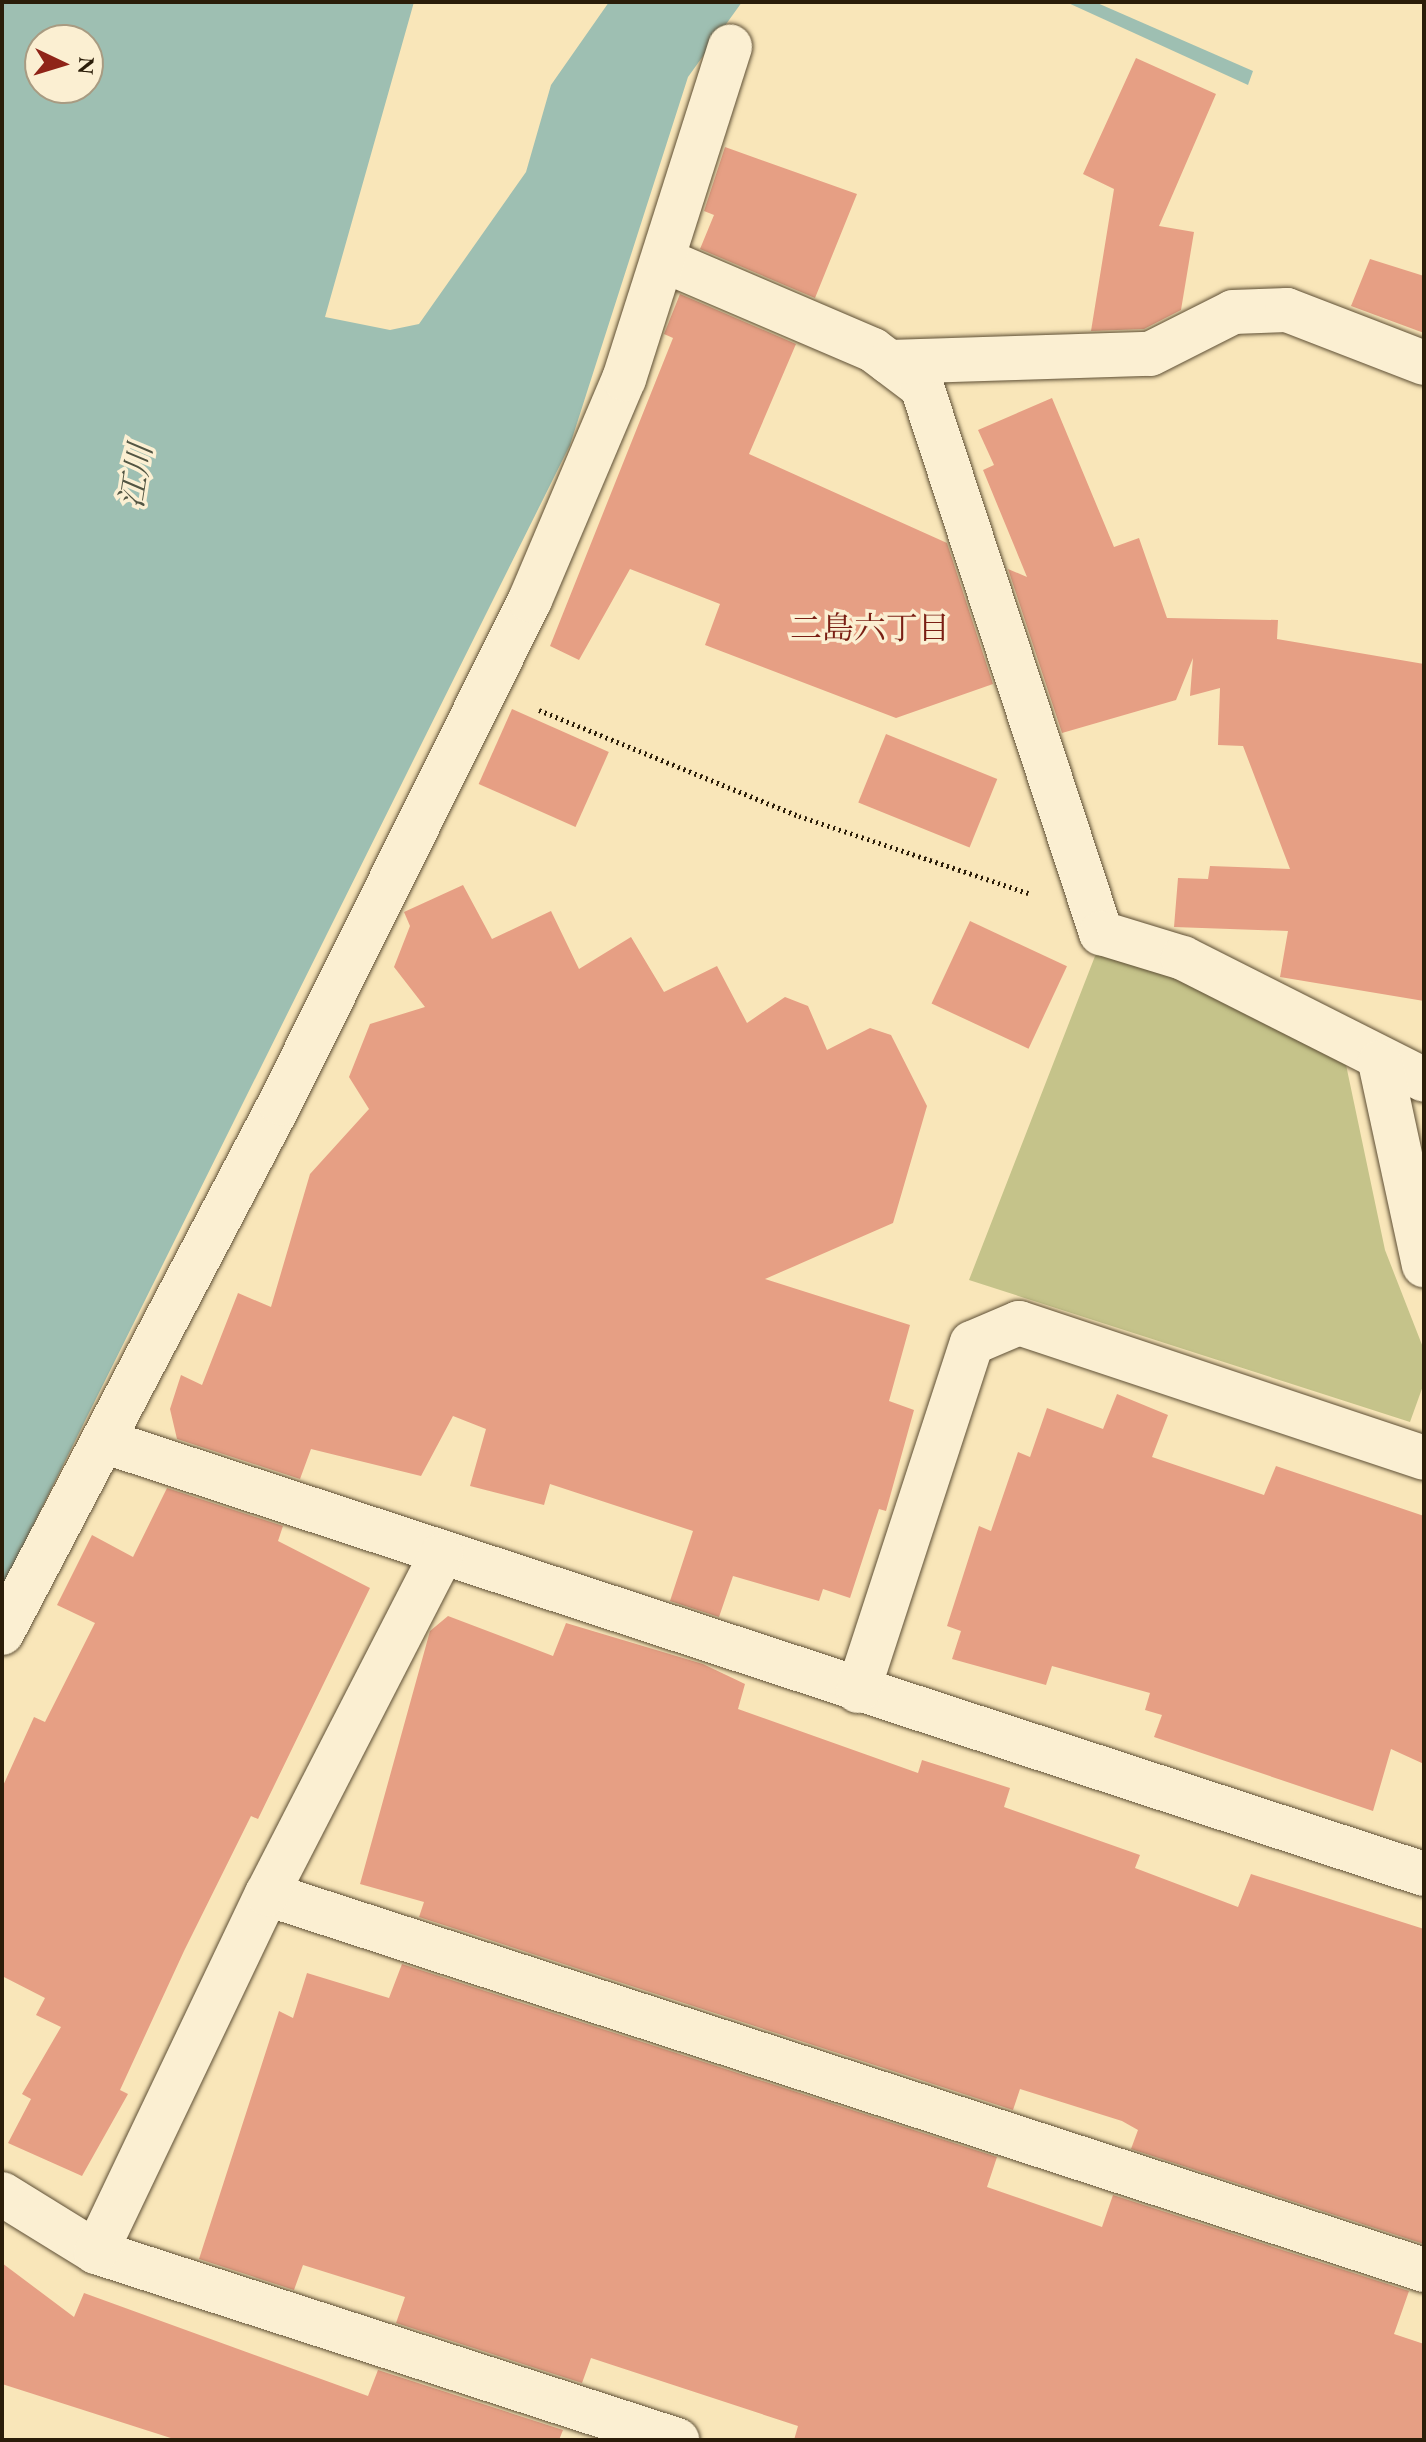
<!DOCTYPE html>
<meta charset="utf-8">
<style>
body{margin:0}
#map{position:relative;width:1426px;height:2442px;overflow:hidden;background:#f9e6b9;font-family:"EB Garamond","Noto Serif JP",serif}
div>[style]{position:absolute}
.green>*{inset:0;background:#c5c38a}
.water>*{inset:0;background:#9ebfb2}
.building>*{inset:0;background:#e69f84;transform-origin:0 0}
.path>*{height:5px;margin-top:-2.5px;transform-origin:0;background:repeating-linear-gradient(90deg,#2b1d09 0 2px,transparent 0 6px)}
.roads{filter:drop-shadow(0 0 2px #5e4f35) drop-shadow(0 0 2px #5e4f35)}
.minor>*{height:44px;margin:-22px;padding:0 22px;transform-origin:22px;border-radius:22px;background:#fbefd2}
span{translate:-50% -50%;white-space:nowrap;text-align:center;line-height:1.15;-webkit-text-stroke:7px #fbefd2;paint-order:stroke}
.water-label{font-size:32px;color:#535644;font-style:italic}
.neighbourhood-label{font-size:32px;color:#7a1f14}
.frame{position:absolute;inset:0;border:4px solid #2b1d09;pointer-events:none}
.north{position:absolute;left:24px;top:24px;width:80px;height:80px;box-sizing:border-box;background:#fbefd2;border:2px solid #a89b82;border-radius:50%;rotate:94deg;font-size:22px;font-weight:700;line-height:32px;text-align:center;color:#2b1d09}
.north::after{content:'';display:block;margin:auto;width:28px;height:36px;background:#8f2418;clip-path:polygon(50% 0,100% 100%,50% 72%,0 100%)}
</style>
<div id="map">
<div class="green">
<i style="clip-path:polygon(1097px 951px,1182px 981px,1345px 1060px,1385px 1250px,1424px 1350px,1424px 1383px,1410px 1422px,969px 1280px)"></i>
</div>
<div class="water">
<i style="clip-path:polygon(evenodd,2px 2px,414px 2px,325px 317px,390px 330px,419px 324px,526px 172px,551px 85px,609px 2px,742px 2px,688px 77px,570px 445px,2px 1588px,2px 2px,40px 40px,88px 40px,88px 88px,40px 88px,40px 40px)"></i>
<i style="clip-path:polygon(1066px 2px,1095px 2px,1253px 71px,1248px 85px)"></i>
</div>
<div class="building">
<i style="clip-path:polygon(1136px 58px,1216px 94px,1159px 226px,1194px 232px,1181px 310px,1144px 329px,1091px 331px,1114px 189px,1083px 174px)"></i>
<i style="clip-path:polygon(725px 147px,857px 194px,815px 298px,700px 249px,714px 215px,704px 211px)"></i>
<i style="clip-path:polygon(1370px 259px,1424px 276px,1424px 333px,1351px 306px)"></i>
<i style="clip-path:polygon(680px 294px,796px 344px,749px 454px,947px 543px,993px 684px,896px 718px,705px 645px,720px 604px,630px 569px,579px 660px,550px 646px,673px 338px,664px 334px)"></i>
<i style="clip-path:polygon(1052px 398px,1114px 547px,1139px 538px,1167px 618px,1278px 620px,1277px 639px,1424px 664px,1424px 1001px,1280px 977px,1288px 931px,1174px 927px,1178px 878px,1208px 879px,1210px 866px,1290px 869px,1243px 746px,1218px 745px,1220px 688px,1190px 696px,1193px 658px,1176px 700px,1062px 733px,1008px 569px,1027px 577px,983px 470px,994px 465px,978px 430px)"></i>
<i style="left:512px;top:709px;width:106px;height:82px;rotate:24deg"></i>
<i style="left:886px;top:734px;width:120px;height:74px;rotate:22deg"></i>
<i style="clip-path:polygon(463px 885px,492px 939px,551px 911px,579px 969px,631px 937px,664px 992px,717px 966px,747px 1023px,785px 997px,808px 1006px,827px 1050px,870px 1028px,891px 1035px,927px 1106px,893px 1223px,765px 1279px,910px 1325px,889px 1401px,914px 1410px,886px 1511px,879px 1509px,850px 1598px,823px 1589px,819px 1601px,733px 1576px,719px 1617px,670px 1601px,693px 1531px,550px 1484px,544px 1505px,470px 1486px,486px 1429px,453px 1416px,421px 1476px,311px 1449px,300px 1479px,177px 1439px,170px 1409px,181px 1375px,202px 1385px,238px 1293px,271px 1307px,310px 1174px,369px 1109px,349px 1077px,370px 1024px,425px 1007px,394px 967px,410px 926px,404px 912px)"></i>
<i style="left:970px;top:921px;width:107px;height:91px;rotate:25deg"></i>
<i style="clip-path:polygon(1117px 1394px,1168px 1415px,1152px 1457px,1264px 1495px,1276px 1466px,1424px 1516px,1424px 1764px,1391px 1749px,1373px 1811px,1154px 1737px,1162px 1715px,1145px 1710px,1150px 1693px,1052px 1666px,1046px 1685px,952px 1659px,961px 1631px,947px 1626px,979px 1526px,991px 1531px,1018px 1452px,1030px 1457px,1047px 1408px,1103px 1429px)"></i>
<i style="clip-path:polygon(167px 1488px,283px 1526px,278px 1541px,370px 1588px,258px 1819px,251px 1816px,184px 1951px,120px 2090px,128px 2094px,82px 2176px,8px 2143px,31px 2099px,22px 2094px,61px 2027px,36px 2015px,45px 1998px,2px 1976px,2px 1788px,34px 1717px,45px 1722px,95px 1623px,57px 1605px,92px 1535px,133px 1557px)"></i>
<i style="clip-path:polygon(448px 1616px,553px 1656px,566px 1623px,703px 1664px,745px 1684px,738px 1709px,918px 1773px,922px 1760px,1010px 1788px,1004px 1807px,1140px 1855px,1135px 1868px,1238px 1907px,1251px 1874px,1424px 1929px,1424px 2244px,1131px 2149px,1138px 2130px,1122px 2121px,1020px 2089px,1013px 2110px,419px 1917px,424px 1902px,360px 1884px,430px 1631px)"></i>
<i style="clip-path:polygon(402px 1964px,997px 2157px,987px 2187px,1102px 2227px,1113px 2195px,1409px 2291px,1394px 2334px,1424px 2344px,1424px 2440px,794px 2440px,798px 2426px,591px 2358px,582px 2383px,396px 2323px,405px 2297px,303px 2265px,294px 2290px,199px 2259px,279px 2011px,293px 2018px,307px 1973px,389px 1998px)"></i>
<i style="clip-path:polygon(2px 2263px,74px 2317px,84px 2293px,368px 2396px,378px 2370px,563px 2430px,559px 2440px,177px 2440px,2px 2384px)"></i>
</div>
<div class="path">
<i style="left:539px;top:710px;width:281px;rotate:22.2deg"></i>
<i style="left:799px;top:816px;width:242px;rotate:18.6deg"></i>
</div>
<div class="roads">
<div class="minor">
<i style="left:663px;top:260px;width:228px;rotate:23.2deg"></i>
<i style="left:873px;top:350px;width:61px;rotate:37.1deg"></i>
<i style="left:922px;top:387px;width:575px;rotate:71.85deg"></i>
<i style="left:1101px;top:933px;width:86px;rotate:17deg"></i>
<i style="left:1183px;top:958px;width:270px;rotate:26.8deg"></i>
<i style="left:889px;top:362px;width:261px;rotate:-1.8deg"></i>
<i style="left:1150px;top:354px;width:93px;rotate:-26.8deg"></i>
<i style="left:1233px;top:312px;width:54px;rotate:-2.1deg"></i>
<i style="left:1287px;top:310px;width:147px;rotate:21.1deg"></i>
<i style="left:1380px;top:1062px;width:208px;rotate:77.8deg"></i>
<i style="left:103px;top:1441px;width:1390px;rotate:18.15deg"></i>
<i style="left:2px;top:1633px;width:598px;rotate:-62.32deg"></i>
<i style="left:280px;top:1103px;width:562px;rotate:-63.57deg"></i>
<i style="left:530px;top:600px;width:240px;rotate:-67deg"></i>
<i style="left:624px;top:379px;width:349px;rotate:-72.3deg"></i>
<i style="left:858px;top:1691px;width:366px;rotate:-71.9deg"></i>
<i style="left:972px;top:1343px;width:51px;rotate:-23.1deg"></i>
<i style="left:1019px;top:1323px;width:427px;rotate:18.4deg"></i>
<i style="left:267px;top:1894px;width:1217px;rotate:18deg"></i>
<i style="left:2px;top:2194px;width:110px;rotate:31.7deg"></i>
<i style="left:96px;top:2252px;width:611px;rotate:17.93deg"></i>
<i style="left:96px;top:2252px;width:397px;rotate:-64.5deg"></i>
<i style="left:267px;top:1894px;width:381px;rotate:-62.8deg"></i>
</div>
</div>
<div class="water-label">
<span style="left:136px;top:476px;rotate:-81deg">江川</span>
</div>
<div class="neighbourhood-label">
<span style="left:870px;top:628px">二島六丁目</span>
</div>
<div class="frame"></div>
<div class="north">N</div>
</div>
